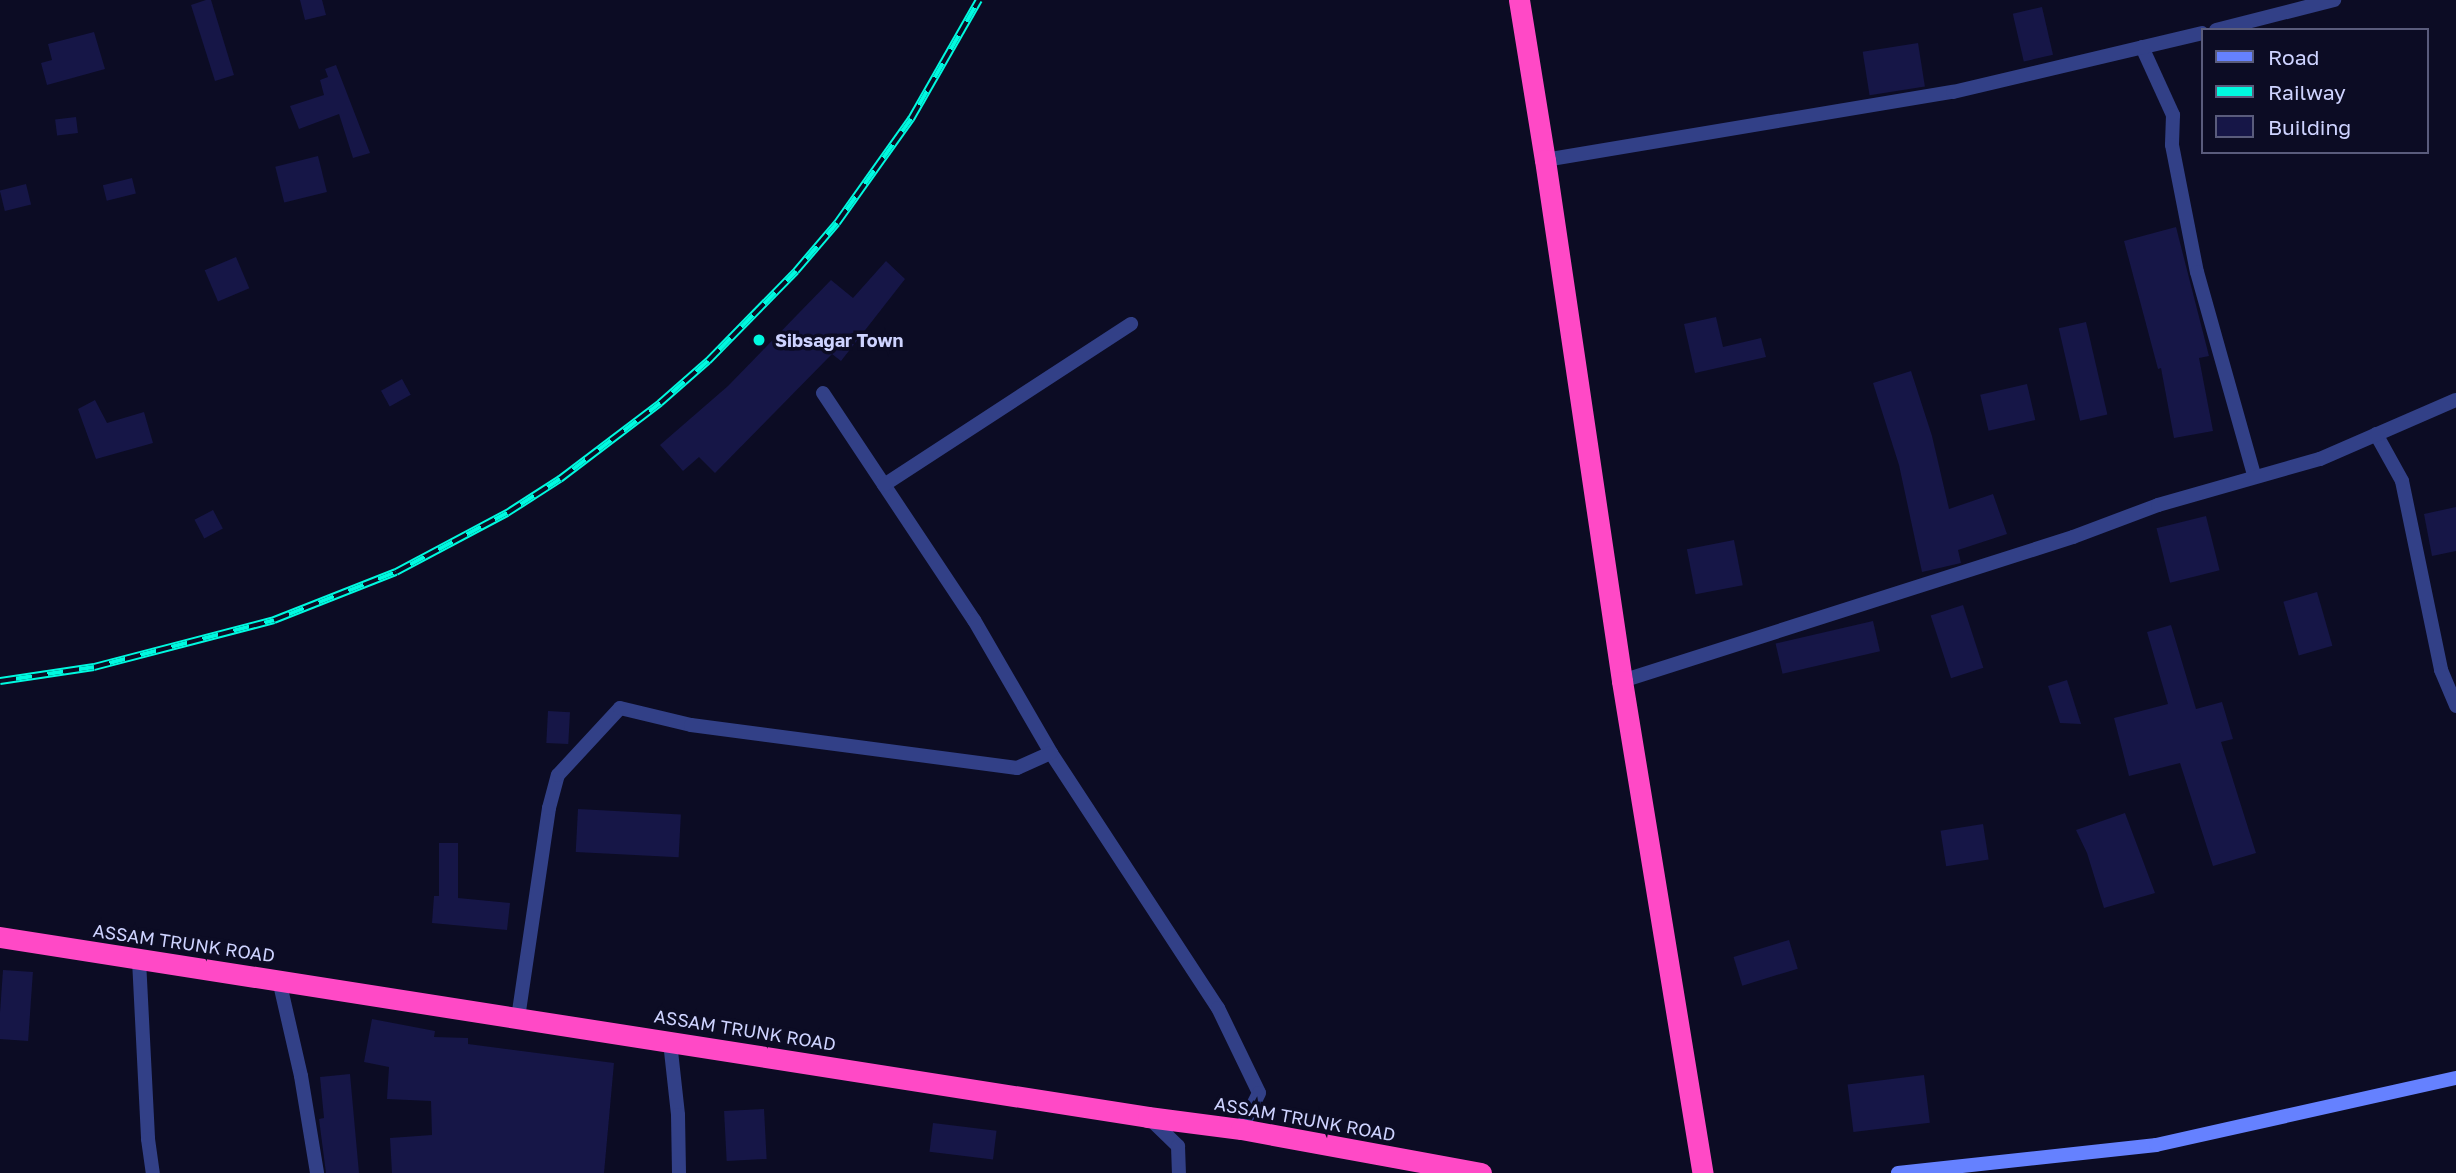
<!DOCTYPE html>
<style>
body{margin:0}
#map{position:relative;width:2456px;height:1173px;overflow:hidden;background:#0c0c24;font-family:"Golos Text",sans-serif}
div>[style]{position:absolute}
.building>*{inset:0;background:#161647;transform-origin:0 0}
.street>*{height:14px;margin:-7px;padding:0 7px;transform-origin:7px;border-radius:7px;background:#324087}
.secondary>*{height:14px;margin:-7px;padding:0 7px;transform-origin:7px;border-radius:7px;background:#6581ff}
.highway>*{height:21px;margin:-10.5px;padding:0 10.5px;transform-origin:10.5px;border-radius:10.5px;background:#ff49c6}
.rail>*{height:8px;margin-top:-4px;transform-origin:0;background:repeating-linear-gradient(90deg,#0c0c24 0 16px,#00f9df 0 32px);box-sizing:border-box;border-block:2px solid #00f9df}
.dots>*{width:19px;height:19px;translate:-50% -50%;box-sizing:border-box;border:4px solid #0c0c24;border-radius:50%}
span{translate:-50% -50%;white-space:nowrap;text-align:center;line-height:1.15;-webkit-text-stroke:7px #0c0c24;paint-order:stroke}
.poi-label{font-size:18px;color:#ced3ff;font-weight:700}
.left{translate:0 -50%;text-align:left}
.street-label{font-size:18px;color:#ced3ff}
.legend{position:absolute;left:2201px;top:28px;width:228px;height:126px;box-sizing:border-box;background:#0c0c24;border:2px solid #5a5c7c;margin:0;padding:9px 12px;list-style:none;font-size:21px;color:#ced3ff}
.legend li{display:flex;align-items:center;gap:14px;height:35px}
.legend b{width:35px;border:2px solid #5a5c7c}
</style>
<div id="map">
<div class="building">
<i style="clip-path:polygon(206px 0,211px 0,234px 75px,215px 81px,191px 5px)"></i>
<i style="clip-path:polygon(300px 0,322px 0,326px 15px,305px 20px)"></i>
<i style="left:2042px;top:7px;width:49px;height:30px;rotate:77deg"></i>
<i style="clip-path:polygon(94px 32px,105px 69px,47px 85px,41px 63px,52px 60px,48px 44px)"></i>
<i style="left:1918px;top:43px;width:44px;height:56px;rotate:81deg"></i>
<i style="clip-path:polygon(336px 65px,370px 153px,353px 158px,339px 114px,299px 129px,290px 106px,324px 95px,320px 80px,328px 77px,325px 69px)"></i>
<i style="left:76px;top:117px;width:16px;height:21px;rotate:83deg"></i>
<i style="left:318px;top:156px;width:37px;height:44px;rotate:76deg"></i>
<i style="left:132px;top:178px;width:16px;height:30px;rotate:76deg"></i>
<i style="left:26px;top:184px;width:21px;height:27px;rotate:76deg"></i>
<i style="clip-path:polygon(2176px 227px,2209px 356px,2199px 358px,2213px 431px,2174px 438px,2161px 368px,2158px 369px,2124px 241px)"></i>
<i style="left:236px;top:257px;width:34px;height:34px;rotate:67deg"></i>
<i style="clip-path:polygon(886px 261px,905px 279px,841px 361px,832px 354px,715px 473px,699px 457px,683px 471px,660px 445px,728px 386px,831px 280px,853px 298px)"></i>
<i style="clip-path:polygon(1716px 317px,1723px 347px,1761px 338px,1766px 357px,1695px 373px,1684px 324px)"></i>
<i style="left:2086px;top:322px;width:95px;height:28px;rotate:77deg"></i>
<i style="clip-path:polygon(1911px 371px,1932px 436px,1949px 509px,1993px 494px,2007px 534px,1958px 550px,1961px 563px,1922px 572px,1899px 465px,1873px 383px)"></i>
<i style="left:402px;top:379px;width:18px;height:24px;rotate:61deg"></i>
<i style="left:2027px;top:384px;width:37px;height:48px;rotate:77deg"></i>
<i style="clip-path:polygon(95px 400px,107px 423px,144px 412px,153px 443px,96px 459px,78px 409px)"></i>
<i style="clip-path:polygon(2456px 507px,2456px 551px,2432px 556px,2424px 514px)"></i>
<i style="left:213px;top:510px;width:21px;height:21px;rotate:62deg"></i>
<i style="left:2206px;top:516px;width:56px;height:51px;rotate:76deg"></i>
<i style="left:1734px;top:540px;width:46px;height:48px;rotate:79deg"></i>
<i style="left:2317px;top:592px;width:56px;height:35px;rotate:74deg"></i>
<i style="left:1963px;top:605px;width:66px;height:34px;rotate:72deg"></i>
<i style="left:1873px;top:621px;width:31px;height:100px;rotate:77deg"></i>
<i style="clip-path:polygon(2171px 625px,2196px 709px,2222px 702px,2233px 739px,2221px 742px,2256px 853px,2213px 866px,2180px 763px,2129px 776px,2114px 718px,2168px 704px,2147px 632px)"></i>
<i style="clip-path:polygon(2067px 680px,2081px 724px,2060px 723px,2048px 686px)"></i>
<i style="left:548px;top:711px;width:22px;height:32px;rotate:3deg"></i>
<i style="left:578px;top:809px;width:103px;height:43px;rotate:3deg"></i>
<i style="clip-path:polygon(2125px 813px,2155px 893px,2104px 908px,2087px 853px,2076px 830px)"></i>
<i style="left:1983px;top:824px;width:36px;height:43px;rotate:81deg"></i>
<i style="clip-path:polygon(439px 843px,458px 843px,458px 898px,510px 903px,507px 930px,432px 923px,434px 896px,439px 896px)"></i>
<i style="left:1789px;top:940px;width:30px;height:58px;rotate:73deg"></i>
<i style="left:3px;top:970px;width:30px;height:69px;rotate:4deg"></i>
<i style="clip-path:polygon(372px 1019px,435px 1031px,434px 1037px,468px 1038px,468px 1044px,614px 1063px,604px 1173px,392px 1173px,390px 1138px,432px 1135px,431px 1101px,387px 1099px,389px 1067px,364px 1062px)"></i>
<i style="clip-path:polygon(350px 1074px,359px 1173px,326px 1173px,319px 1119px,324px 1118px,320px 1077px)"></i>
<i style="left:1924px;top:1075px;width:48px;height:77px;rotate:83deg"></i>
<i style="left:764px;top:1109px;width:50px;height:40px;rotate:87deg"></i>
<i style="left:933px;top:1123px;width:64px;height:29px;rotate:7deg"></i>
</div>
<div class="street">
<i style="left:2216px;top:30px;width:122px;rotate:-14.3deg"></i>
<i style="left:2142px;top:47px;width:75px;rotate:65.5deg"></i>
<i style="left:2173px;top:115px;width:30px;rotate:92deg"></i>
<i style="left:2172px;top:145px;width:129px;rotate:78.9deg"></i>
<i style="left:2197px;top:272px;width:211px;rotate:74.3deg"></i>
<i style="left:1545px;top:160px;width:414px;rotate:-9.5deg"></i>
<i style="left:1953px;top:92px;width:256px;rotate:-13.3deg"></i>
<i style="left:823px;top:393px;width:273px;rotate:56.4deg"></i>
<i style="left:974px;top:620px;width:154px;rotate:59.9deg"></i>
<i style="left:1051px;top:753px;width:305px;rotate:56.8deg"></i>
<i style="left:1218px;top:1008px;width:94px;rotate:64.2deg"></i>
<i style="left:1259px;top:1093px;width:40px;rotate:116.6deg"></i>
<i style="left:2376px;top:434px;width:54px;rotate:61deg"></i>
<i style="left:2402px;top:481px;width:193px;rotate:78.3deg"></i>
<i style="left:2441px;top:670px;width:39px;rotate:67deg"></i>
<i style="left:884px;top:485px;width:295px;rotate:-33.1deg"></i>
<i style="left:1622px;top:681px;width:473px;rotate:-17.7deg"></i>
<i style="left:2073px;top:537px;width:91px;rotate:-20.6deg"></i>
<i style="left:2158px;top:505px;width:168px;rotate:-15.9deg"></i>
<i style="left:2320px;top:459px;width:148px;rotate:-23.5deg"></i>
<i style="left:139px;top:960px;width:179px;rotate:87.1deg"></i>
<i style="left:148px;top:1139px;width:34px;rotate:82deg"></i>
<i style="left:279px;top:980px;width:98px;rotate:77.1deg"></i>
<i style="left:301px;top:1076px;width:98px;rotate:80.6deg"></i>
<i style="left:518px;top:1018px;width:212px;rotate:-81.6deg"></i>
<i style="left:549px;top:808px;width:34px;rotate:-75deg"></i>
<i style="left:558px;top:775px;width:91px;rotate:-47.2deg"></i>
<i style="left:620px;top:708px;width:73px;rotate:13.5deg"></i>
<i style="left:691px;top:725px;width:329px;rotate:7.5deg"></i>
<i style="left:1017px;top:768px;width:37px;rotate:-24deg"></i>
<i style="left:670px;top:1042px;width:73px;rotate:83.7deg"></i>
<i style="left:678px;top:1115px;width:58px;rotate:89deg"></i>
<i style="left:1148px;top:1117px;width:42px;rotate:44deg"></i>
<i style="left:1178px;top:1146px;width:27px;rotate:88deg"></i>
</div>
<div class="secondary">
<i style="left:1898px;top:1173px;width:260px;rotate:-6.2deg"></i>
<i style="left:2156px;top:1145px;width:307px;rotate:-12.6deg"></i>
</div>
<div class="highway">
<i style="left:1519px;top:0;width:162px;rotate:80.8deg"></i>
<i style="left:1545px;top:160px;width:527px;rotate:81.59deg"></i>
<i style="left:1622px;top:681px;width:499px;rotate:80.7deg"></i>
<i style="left:0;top:937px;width:1162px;rotate:8.91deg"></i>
<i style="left:1148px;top:1117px;width:94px;rotate:7.4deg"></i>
<i style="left:1241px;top:1129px;width:244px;rotate:10.4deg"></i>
</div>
<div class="rail">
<i style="left:0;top:681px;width:95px;rotate:-8.5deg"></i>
<i style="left:94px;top:667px;width:186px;rotate:-14.6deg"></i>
<i style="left:274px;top:620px;width:131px;rotate:-21.5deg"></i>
<i style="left:396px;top:572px;width:126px;rotate:-28deg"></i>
<i style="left:507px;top:513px;width:63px;rotate:-32.7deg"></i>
<i style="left:560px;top:479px;width:126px;rotate:-37.2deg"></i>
<i style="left:660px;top:403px;width:64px;rotate:-41.2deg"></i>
<i style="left:708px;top:361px;width:126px;rotate:-45.6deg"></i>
<i style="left:796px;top:271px;width:63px;rotate:-49.5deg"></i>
<i style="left:837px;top:223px;width:128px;rotate:-54.6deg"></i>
<i style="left:911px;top:119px;width:137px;rotate:-60.3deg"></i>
</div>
<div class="dots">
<i style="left:759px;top:340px;background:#00f9df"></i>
</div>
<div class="poi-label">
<span class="left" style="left:775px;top:340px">Sibsagar Town</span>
</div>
<div class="street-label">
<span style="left:184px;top:943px;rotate:8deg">ASSAM TRUNK ROAD</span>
<span style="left:745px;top:1030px;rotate:9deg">ASSAM TRUNK ROAD</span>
<span style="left:1305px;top:1119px;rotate:10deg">ASSAM TRUNK ROAD</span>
</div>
<ul class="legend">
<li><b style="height:9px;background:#6581ff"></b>Road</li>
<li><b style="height:9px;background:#00f9df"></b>Railway</li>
<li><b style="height:19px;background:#161647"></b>Building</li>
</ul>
</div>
